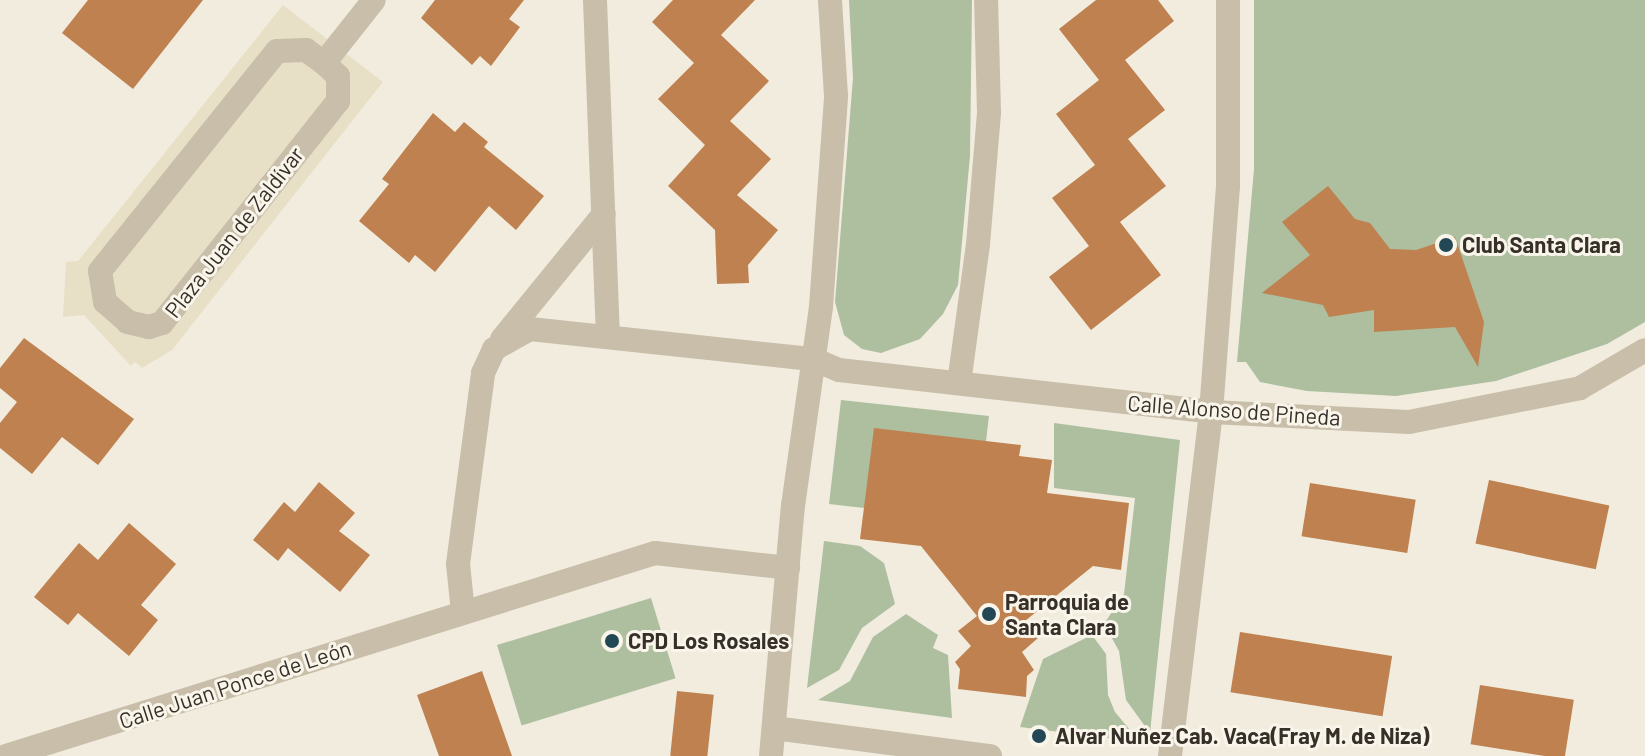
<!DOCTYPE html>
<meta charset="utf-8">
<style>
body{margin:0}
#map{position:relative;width:1645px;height:756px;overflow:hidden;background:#f1ecde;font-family:Barlow,sans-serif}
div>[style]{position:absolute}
.green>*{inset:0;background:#adbf9f;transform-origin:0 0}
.plaza>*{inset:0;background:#e8e0c6}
.building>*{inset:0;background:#be814f;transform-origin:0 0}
.minor>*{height:24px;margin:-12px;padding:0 12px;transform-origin:12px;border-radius:12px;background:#c8beaa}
.dots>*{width:22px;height:22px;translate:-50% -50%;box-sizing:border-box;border:4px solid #f9f5ea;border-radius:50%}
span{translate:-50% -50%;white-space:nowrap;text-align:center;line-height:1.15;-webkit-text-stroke:6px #f9f5ea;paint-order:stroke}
.street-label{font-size:22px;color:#363029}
.poi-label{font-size:22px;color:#363029;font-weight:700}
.left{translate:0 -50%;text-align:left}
</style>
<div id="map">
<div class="green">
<i style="clip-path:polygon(849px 0,972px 0,970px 156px,958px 285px,943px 314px,920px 339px,881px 353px,862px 349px,844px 335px,835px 302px,853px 78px)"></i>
<i style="clip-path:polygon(1254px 0,1645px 0,1645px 322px,1607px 344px,1496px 381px,1396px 396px,1307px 391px,1260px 382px,1246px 362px,1237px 362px,1254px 169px)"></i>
<i style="clip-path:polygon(841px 400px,989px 416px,986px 441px,864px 508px,829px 504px)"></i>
<i style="clip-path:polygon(1054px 423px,1180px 440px,1150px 733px,1126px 700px,1119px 651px,1104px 624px,1124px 594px,1135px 498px,1054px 488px)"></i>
<i style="clip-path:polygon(824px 541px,860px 546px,884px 563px,895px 604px,862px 628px,839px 670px,807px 688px)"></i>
<i style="left:651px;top:598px;width:84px;height:161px;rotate:73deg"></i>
<i style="clip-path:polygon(906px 614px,938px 635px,933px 648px,948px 655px,952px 718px,818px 700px,850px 681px,873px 637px)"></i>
<i style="clip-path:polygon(1092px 635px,1106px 654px,1108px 695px,1115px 712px,1140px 742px,1020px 727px,1043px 659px)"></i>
</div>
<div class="plaza">
<i style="clip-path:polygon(283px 5px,383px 82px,172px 350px,142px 368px,135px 362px,131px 366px,84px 315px,63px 317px,66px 262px,78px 261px)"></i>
</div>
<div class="building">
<i style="clip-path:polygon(88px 0,203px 0,133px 89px,62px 33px)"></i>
<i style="clip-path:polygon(435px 0,524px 0,509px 19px,520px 27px,491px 66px,480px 56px,472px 65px,421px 18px)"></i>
<i style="clip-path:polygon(673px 0,755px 0,721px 35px,769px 81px,730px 121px,771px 159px,737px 195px,778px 230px,748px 265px,749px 283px,717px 284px,715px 230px,668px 186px,705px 145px,658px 99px,694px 63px,652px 22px)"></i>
<i style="clip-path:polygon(1096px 0,1158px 0,1174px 21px,1125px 60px,1165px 110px,1128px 139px,1166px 186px,1120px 222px,1161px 275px,1091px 330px,1049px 277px,1089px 246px,1052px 198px,1095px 165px,1056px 114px,1099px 80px,1059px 29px)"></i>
<i style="clip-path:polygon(433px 113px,455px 132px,464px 122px,488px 142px,484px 147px,544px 196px,516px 230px,489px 206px,435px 272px,415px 255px,409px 263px,359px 221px,389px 184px,382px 179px)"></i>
<i style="clip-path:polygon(1328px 186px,1355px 219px,1370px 223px,1390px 249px,1416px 250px,1455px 237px,1484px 322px,1478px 367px,1455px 327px,1374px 332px,1374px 310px,1329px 317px,1323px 305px,1262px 293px,1310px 255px,1282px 222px)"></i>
<i style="clip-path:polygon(24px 338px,134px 419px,98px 465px,62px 437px,32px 474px,0 448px,0 423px,17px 402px,0 388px,0 368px)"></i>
<i style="clip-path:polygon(874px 428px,1021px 445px,1019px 456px,1052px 460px,1047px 493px,1129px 503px,1121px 570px,1093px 566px,1025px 621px,1038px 638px,1022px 652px,1034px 670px,1027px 676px,1026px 697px,958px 689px,960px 669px,955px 662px,971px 646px,958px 631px,977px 616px,921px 546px,860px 539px)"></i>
<i style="left:1489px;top:480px;width:123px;height:65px;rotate:12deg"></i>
<i style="clip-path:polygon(319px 482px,355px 513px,339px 531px,370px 555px,340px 592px,288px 548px,278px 561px,253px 540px,284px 502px,295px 512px)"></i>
<i style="left:1310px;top:483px;width:107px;height:54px;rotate:9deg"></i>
<i style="clip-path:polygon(129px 523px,176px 564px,141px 605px,158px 620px,129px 656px,78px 613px,68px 625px,34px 597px,79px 543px,98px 560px)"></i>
<i style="left:1240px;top:632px;width:154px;height:61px;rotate:9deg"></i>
<i style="clip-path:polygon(482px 671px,512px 756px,439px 756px,417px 695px)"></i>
<i style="left:1480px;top:685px;width:95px;height:60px;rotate:9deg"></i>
<i style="left:677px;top:691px;width:37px;height:65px;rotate:6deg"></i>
</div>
<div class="minor">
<i style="left:595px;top:0;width:337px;rotate:87.8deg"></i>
<i style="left:324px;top:63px;width:19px;rotate:43deg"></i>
<i style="left:338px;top:76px;width:25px;rotate:90deg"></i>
<i style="left:338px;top:101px;width:283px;rotate:128.4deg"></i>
<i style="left:162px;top:323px;width:14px;rotate:163deg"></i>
<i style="left:149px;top:327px;width:22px;rotate:-167deg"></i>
<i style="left:128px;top:322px;width:30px;rotate:-139deg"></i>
<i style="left:105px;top:302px;width:31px;rotate:-99deg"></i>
<i style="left:100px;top:271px;width:282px;rotate:-51.2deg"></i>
<i style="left:277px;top:51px;width:29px;rotate:-2deg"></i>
<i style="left:306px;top:50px;width:22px;rotate:36deg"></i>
<i style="left:324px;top:63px;width:80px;rotate:-51.6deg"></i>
<i style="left:502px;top:339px;width:161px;rotate:-50.8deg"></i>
<i style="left:959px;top:383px;width:140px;rotate:-82.2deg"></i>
<i style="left:978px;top:244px;width:132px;rotate:-85.2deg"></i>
<i style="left:989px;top:112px;width:112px;rotate:-91.5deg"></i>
<i style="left:463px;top:612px;width:48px;rotate:-95.9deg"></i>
<i style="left:458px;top:564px;width:193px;rotate:-82.5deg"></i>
<i style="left:483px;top:373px;width:26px;rotate:-65deg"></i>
<i style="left:494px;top:349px;width:41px;rotate:-29.1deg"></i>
<i style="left:530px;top:329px;width:285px;rotate:6.1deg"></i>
<i style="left:813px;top:359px;width:28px;rotate:23deg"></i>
<i style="left:839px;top:370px;width:374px;rotate:6.4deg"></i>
<i style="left:1211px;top:412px;width:198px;rotate:2.9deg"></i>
<i style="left:1409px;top:422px;width:174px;rotate:-11.2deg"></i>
<i style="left:1580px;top:388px;width:75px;rotate:-30.3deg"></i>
<i style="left:774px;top:728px;width:218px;rotate:7.4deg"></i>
<i style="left:6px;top:756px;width:680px;rotate:-17.37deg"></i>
<i style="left:655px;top:553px;width:134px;rotate:6.4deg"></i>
<i style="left:771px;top:756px;width:251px;rotate:-85deg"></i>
<i style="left:793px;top:506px;width:201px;rotate:-82deg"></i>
<i style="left:821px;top:307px;width:212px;rotate:-85.9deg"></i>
<i style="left:836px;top:96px;width:96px;rotate:-93.6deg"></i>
<i style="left:1170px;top:756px;width:346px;rotate:-83.2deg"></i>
<i style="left:1211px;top:412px;width:226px;rotate:-85.7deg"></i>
<i style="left:1228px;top:187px;width:187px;rotate:-90deg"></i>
</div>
<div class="dots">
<i style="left:1446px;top:245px;background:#224755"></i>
<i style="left:989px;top:614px;background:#224755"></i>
<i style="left:612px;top:641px;background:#224755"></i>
<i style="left:1039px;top:736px;background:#224755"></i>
</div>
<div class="street-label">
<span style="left:234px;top:232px;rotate:-52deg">Plaza Juan de Zaldívar</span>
<span style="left:1234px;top:410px;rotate:4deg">Calle Alonso de Pineda</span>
<span style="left:235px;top:684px;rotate:-18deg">Calle Juan Ponce de León</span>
</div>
<div class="poi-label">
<span class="left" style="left:1462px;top:245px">Club Santa Clara</span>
<span class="left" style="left:1005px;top:614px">Parroquia de<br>Santa Clara</span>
<span class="left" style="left:628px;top:641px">CPD Los Rosales</span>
<span class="left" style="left:1055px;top:736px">Alvar Nuñez Cab. Vaca(Fray M. de Niza)</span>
</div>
</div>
